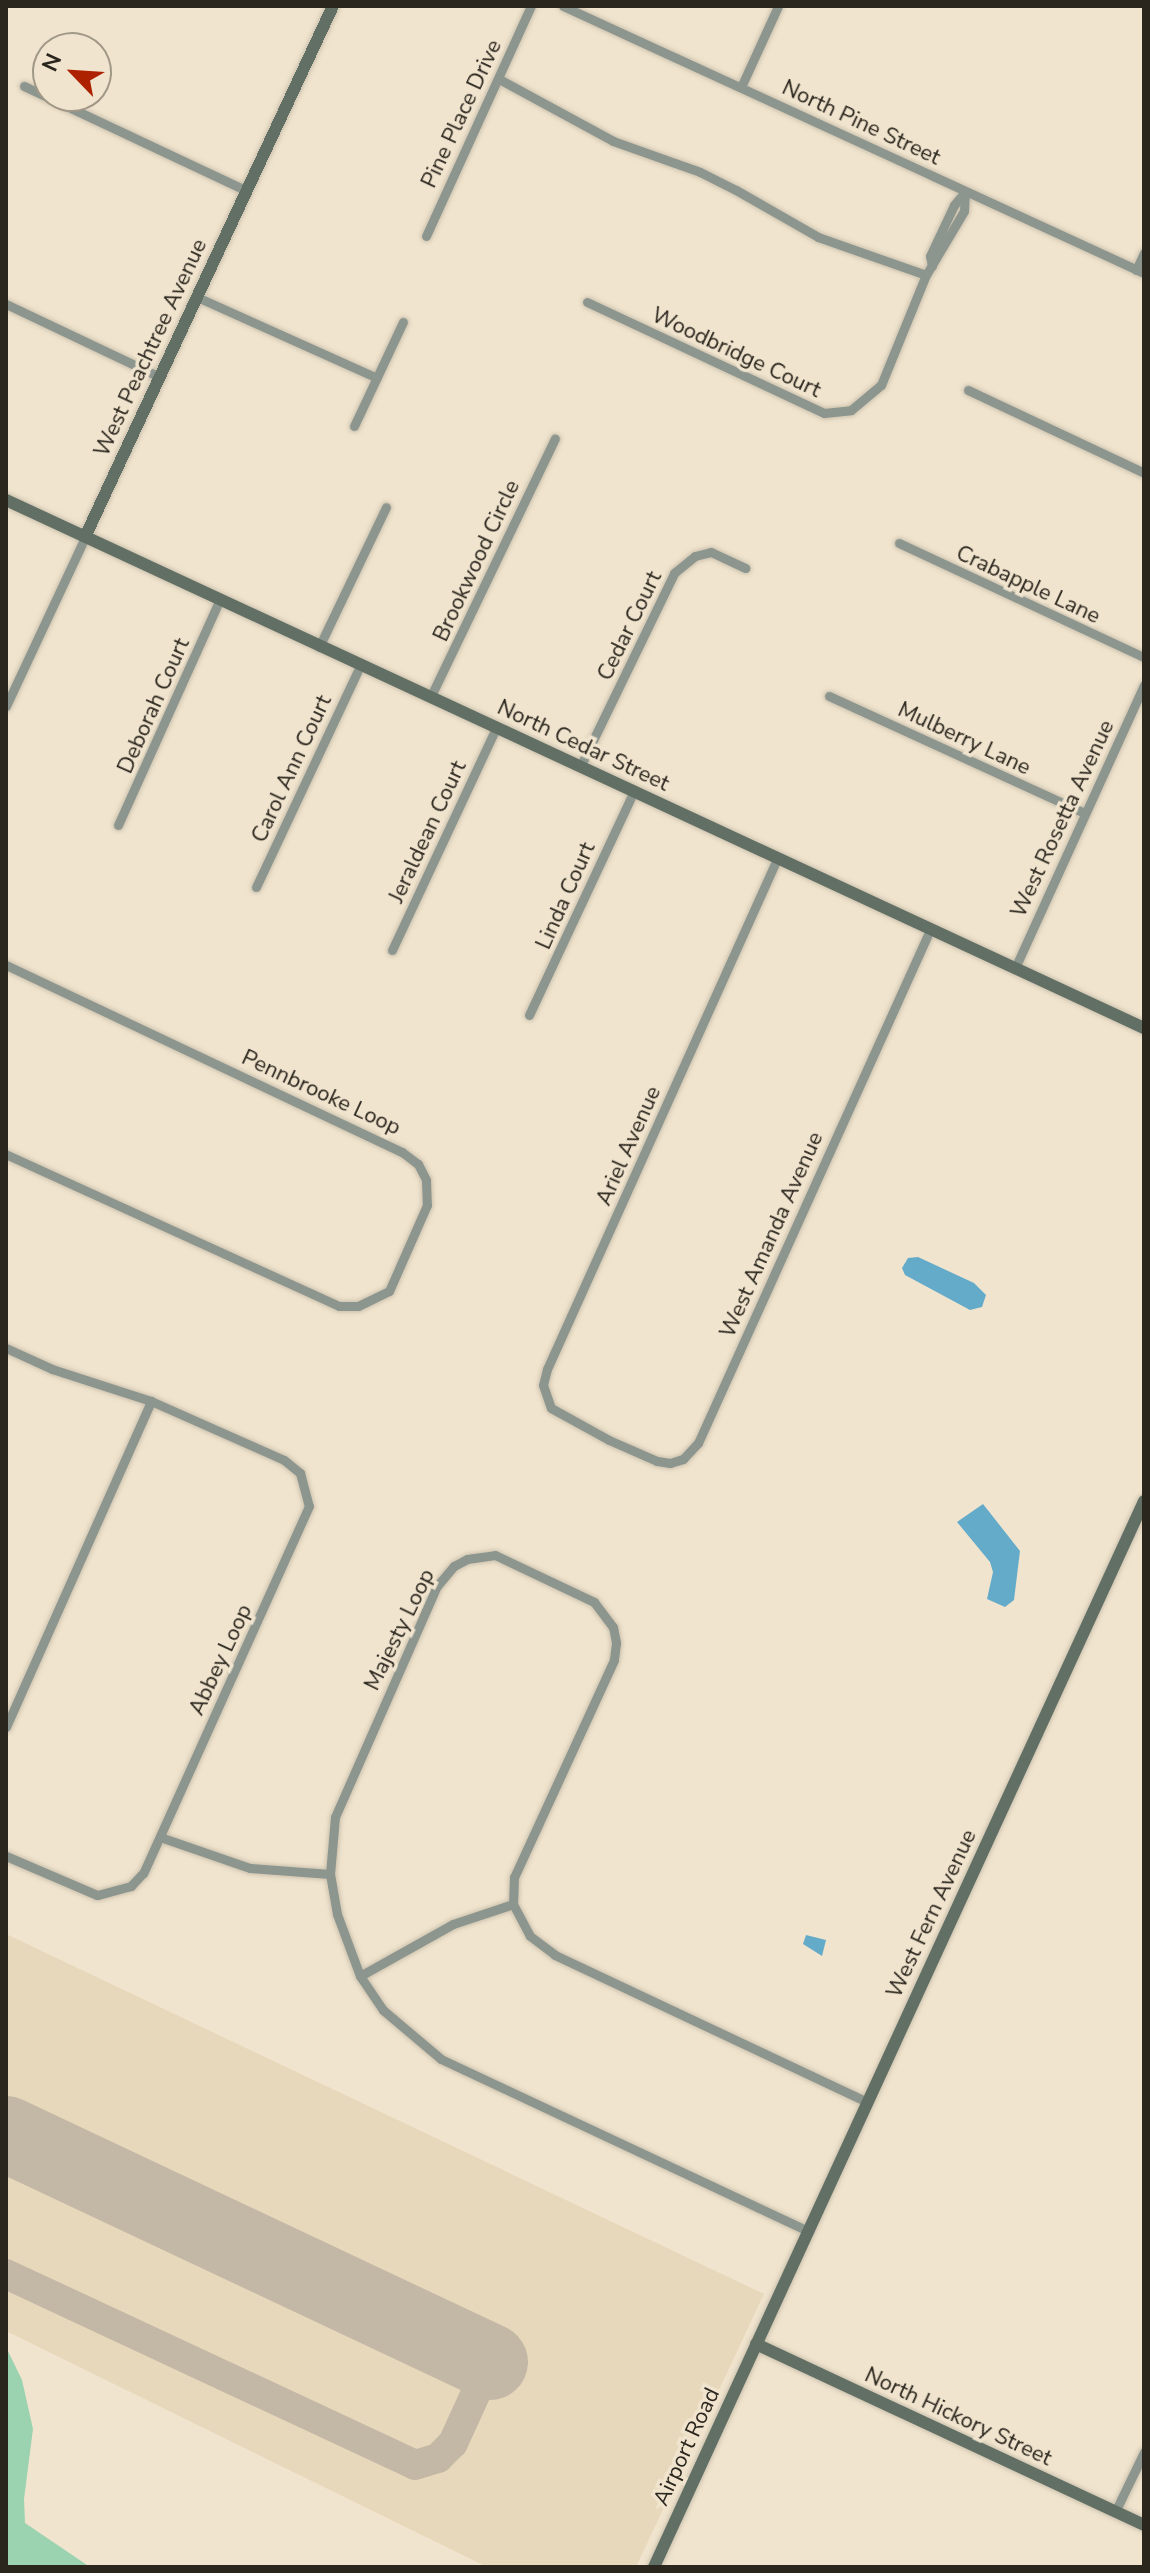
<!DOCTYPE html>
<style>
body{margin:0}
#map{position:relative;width:1150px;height:2573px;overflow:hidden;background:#f0e4ce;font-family:"Nunito Sans",sans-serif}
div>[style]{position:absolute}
.built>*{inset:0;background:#e8d8bb}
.green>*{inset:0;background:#9bd3b0}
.water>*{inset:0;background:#64abca}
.taxiway>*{height:30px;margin:-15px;padding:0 15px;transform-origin:15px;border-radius:15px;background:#c2b8a5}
.runway>*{height:76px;margin:-38px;padding:0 38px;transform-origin:38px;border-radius:38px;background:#c2b8a5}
.roads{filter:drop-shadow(0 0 2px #ccc2ae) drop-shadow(0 0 2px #ccc2ae)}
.street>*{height:9px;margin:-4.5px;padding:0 4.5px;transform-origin:4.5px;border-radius:4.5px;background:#8c958e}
.secondary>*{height:12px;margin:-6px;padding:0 6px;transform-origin:6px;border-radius:6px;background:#616f65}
span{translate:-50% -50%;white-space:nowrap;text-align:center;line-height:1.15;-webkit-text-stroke:7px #f0e4ce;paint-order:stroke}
.street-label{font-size:22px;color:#2a251d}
.frame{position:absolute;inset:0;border:8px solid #2a251d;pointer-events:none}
.north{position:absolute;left:32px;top:32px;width:80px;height:80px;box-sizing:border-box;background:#f0e4ce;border:2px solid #a19887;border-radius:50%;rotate:295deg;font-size:22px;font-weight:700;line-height:32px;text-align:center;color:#2a251d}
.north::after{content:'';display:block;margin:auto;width:28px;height:36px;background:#ae2100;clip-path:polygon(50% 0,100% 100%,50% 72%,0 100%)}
</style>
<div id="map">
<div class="built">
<i style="clip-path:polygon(6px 1934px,764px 2294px,636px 2567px,487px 2567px,6px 2331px)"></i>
</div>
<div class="green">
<i style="clip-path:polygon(6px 2347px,22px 2380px,33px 2429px,24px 2499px,25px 2523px,90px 2567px,6px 2566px)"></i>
</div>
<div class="water">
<i style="clip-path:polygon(918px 1257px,974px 1283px,986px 1295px,982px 1307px,970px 1310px,905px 1275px,902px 1268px,908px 1258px)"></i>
<i style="clip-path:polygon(983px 1504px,1020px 1551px,1014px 1600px,1005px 1607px,987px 1599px,993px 1572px,990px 1562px,957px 1522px)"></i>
<i style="clip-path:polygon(806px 1935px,826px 1940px,822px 1956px,803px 1944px)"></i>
</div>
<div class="taxiway">
<i style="left:6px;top:2274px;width:451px;rotate:25deg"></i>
<i style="left:415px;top:2465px;width:24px;rotate:-17deg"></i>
<i style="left:438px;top:2458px;width:21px;rotate:-45deg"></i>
<i style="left:453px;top:2443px;width:89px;rotate:-65.4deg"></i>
</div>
<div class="runway">
<i style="left:6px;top:2134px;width:535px;rotate:25.22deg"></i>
</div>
<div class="roads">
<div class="street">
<i style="left:563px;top:6px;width:639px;rotate:24.68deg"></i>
<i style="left:499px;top:79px;width:130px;rotate:28.5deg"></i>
<i style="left:613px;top:141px;width:92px;rotate:19.6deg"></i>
<i style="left:700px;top:172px;width:40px;rotate:26.6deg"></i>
<i style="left:736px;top:190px;width:95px;rotate:29.8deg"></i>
<i style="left:818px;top:237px;width:114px;rotate:19.4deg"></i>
<i style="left:24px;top:86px;width:246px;rotate:25.2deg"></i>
<i style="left:741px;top:87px;width:89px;rotate:-65.4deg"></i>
<i style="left:426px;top:236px;width:253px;rotate:-65.5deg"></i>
<i style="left:932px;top:266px;width:10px;rotate:-101deg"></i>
<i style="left:930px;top:256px;width:56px;rotate:-64.8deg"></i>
<i style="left:954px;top:205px;width:17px;rotate:-50deg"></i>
<i style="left:1136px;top:270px;width:19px;rotate:-65deg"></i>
<i style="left:197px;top:297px;width:197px;rotate:24.2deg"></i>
<i style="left:587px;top:302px;width:262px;rotate:25.1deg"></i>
<i style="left:824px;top:413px;width:27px;rotate:-6deg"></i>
<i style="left:851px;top:410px;width:39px;rotate:-40deg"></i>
<i style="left:881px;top:385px;width:119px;rotate:-67.8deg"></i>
<i style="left:926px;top:275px;width:74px;rotate:-59.3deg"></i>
<i style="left:964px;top:211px;width:19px;rotate:-87deg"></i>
<i style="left:6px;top:304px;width:170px;rotate:25.4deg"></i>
<i style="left:968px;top:390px;width:195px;rotate:25.2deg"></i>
<i style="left:354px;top:426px;width:115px;rotate:-64.8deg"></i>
<i style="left:899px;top:543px;width:270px;rotate:25deg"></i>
<i style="left:319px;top:647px;width:155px;rotate:-64.4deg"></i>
<i style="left:829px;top:696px;width:281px;rotate:24.6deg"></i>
<i style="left:430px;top:698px;width:288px;rotate:-64.3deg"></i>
<i style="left:6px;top:706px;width:187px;rotate:-64.9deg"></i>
<i style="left:580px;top:767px;width:216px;rotate:-64.1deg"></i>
<i style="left:674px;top:573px;width:27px;rotate:-39deg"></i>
<i style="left:695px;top:556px;width:16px;rotate:-14deg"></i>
<i style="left:711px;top:552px;width:38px;rotate:25deg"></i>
<i style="left:118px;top:825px;width:246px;rotate:-65.7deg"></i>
<i style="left:777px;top:859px;width:559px;rotate:114.27deg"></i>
<i style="left:547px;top:1369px;width:16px;rotate:104deg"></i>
<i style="left:543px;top:1385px;width:24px;rotate:71deg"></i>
<i style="left:551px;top:1408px;width:66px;rotate:28.9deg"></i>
<i style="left:609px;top:1440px;width:52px;rotate:23.6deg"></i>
<i style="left:657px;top:1461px;width:13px;rotate:9deg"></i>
<i style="left:670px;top:1463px;width:14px;rotate:-17deg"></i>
<i style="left:683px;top:1459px;width:22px;rotate:-47deg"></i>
<i style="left:698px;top:1443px;width:563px;rotate:-65.67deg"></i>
<i style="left:256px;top:887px;width:244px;rotate:-64.8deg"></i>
<i style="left:392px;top:950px;width:245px;rotate:-64.9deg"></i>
<i style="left:6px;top:965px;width:438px;rotate:25.3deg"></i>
<i style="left:402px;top:1152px;width:20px;rotate:37deg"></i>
<i style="left:418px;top:1164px;width:18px;rotate:63deg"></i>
<i style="left:426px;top:1180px;width:25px;rotate:88deg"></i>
<i style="left:427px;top:1205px;width:94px;rotate:113.8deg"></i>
<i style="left:389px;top:1291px;width:34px;rotate:154deg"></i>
<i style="left:358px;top:1306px;width:19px;rotate:180deg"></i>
<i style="left:339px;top:1306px;width:366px;rotate:-155.5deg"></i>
<i style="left:1015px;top:968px;width:311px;rotate:-65.5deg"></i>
<i style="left:529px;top:1015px;width:247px;rotate:-64.9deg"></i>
<i style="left:6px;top:1348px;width:51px;rotate:24.5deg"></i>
<i style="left:52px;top:1369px;width:104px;rotate:17.9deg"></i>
<i style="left:151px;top:1401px;width:145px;rotate:23.9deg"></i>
<i style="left:284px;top:1460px;width:21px;rotate:39deg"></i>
<i style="left:300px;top:1473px;width:34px;rotate:75deg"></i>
<i style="left:309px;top:1506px;width:403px;rotate:114.3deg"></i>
<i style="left:143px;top:1873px;width:18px;rotate:133deg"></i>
<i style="left:131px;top:1886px;width:35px;rotate:165deg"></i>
<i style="left:97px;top:1895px;width:99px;rotate:-156.8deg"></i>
<i style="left:6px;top:1727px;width:357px;rotate:-66deg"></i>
<i style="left:160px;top:1837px;width:95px;rotate:19deg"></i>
<i style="left:250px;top:1868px;width:80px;rotate:4.3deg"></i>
<i style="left:360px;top:1976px;width:107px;rotate:-29.2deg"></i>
<i style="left:453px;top:1924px;width:63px;rotate:-18.4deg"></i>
<i style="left:808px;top:2231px;width:405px;rotate:-154.9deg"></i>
<i style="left:441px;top:2059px;width:76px;rotate:-139.8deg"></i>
<i style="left:383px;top:2010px;width:41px;rotate:-124.1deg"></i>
<i style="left:360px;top:1976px;width:66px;rotate:-110.4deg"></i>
<i style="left:337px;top:1914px;width:41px;rotate:-99.9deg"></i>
<i style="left:330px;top:1874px;width:57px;rotate:-85deg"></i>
<i style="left:335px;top:1817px;width:253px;rotate:-66.2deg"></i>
<i style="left:437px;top:1586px;width:26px;rotate:-50deg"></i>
<i style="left:454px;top:1566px;width:15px;rotate:-28deg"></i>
<i style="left:467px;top:1559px;width:28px;rotate:-8deg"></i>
<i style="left:495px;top:1555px;width:110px;rotate:25.4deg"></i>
<i style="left:594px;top:1602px;width:31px;rotate:53deg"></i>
<i style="left:613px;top:1627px;width:16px;rotate:79deg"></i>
<i style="left:616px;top:1643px;width:17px;rotate:97deg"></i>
<i style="left:614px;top:1660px;width:239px;rotate:114.7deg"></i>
<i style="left:514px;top:1877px;width:27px;rotate:92deg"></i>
<i style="left:513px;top:1904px;width:36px;rotate:62deg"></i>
<i style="left:530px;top:1936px;width:31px;rotate:37deg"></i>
<i style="left:555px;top:1955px;width:345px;rotate:25.2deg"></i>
<i style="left:1115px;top:2512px;width:67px;rotate:-64.2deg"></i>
</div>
<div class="secondary">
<i style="left:6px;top:500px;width:1255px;rotate:24.89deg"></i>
<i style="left:85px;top:537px;width:586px;rotate:-64.97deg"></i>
<i style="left:756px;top:2344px;width:428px;rotate:25deg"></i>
<i style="left:654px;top:2567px;width:1173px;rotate:-65.31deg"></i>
</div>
</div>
<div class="street-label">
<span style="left:462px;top:114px;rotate:-65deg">Pine Place Drive</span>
<span style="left:861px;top:123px;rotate:25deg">North Pine Street</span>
<span style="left:151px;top:348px;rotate:-65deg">West Peachtree Avenue</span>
<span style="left:736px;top:353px;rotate:25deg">Woodbridge Court</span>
<span style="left:477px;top:561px;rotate:-65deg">Brookwood Circle</span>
<span style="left:1028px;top:585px;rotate:25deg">Crabapple Lane</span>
<span style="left:630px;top:626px;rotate:-64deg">Cedar Court</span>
<span style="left:154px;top:706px;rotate:-66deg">Deborah Court</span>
<span style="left:964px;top:739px;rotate:25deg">Mulberry Lane</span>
<span style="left:583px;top:746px;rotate:25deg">North Cedar Street</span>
<span style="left:292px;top:769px;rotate:-65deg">Carol Ann Court</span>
<span style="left:1063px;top:819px;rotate:-65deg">West Rosetta Avenue</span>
<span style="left:428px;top:832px;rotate:-65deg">Jeraldean Court</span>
<span style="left:566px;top:896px;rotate:-66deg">Linda Court</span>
<span style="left:321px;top:1093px;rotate:25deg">Pennbrooke Loop</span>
<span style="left:629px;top:1146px;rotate:-66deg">Ariel Avenue</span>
<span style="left:772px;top:1235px;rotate:-66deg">West Amanda Avenue</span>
<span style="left:400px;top:1630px;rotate:-64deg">Majesty Loop</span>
<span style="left:221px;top:1660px;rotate:-65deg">Abbey Loop</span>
<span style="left:932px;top:1914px;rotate:-65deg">West Fern Avenue</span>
<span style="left:958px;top:2417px;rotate:25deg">North Hickory Street</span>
<span style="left:687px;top:2447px;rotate:-65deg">Airport Road</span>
</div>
<div class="frame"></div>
<div class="north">N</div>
</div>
